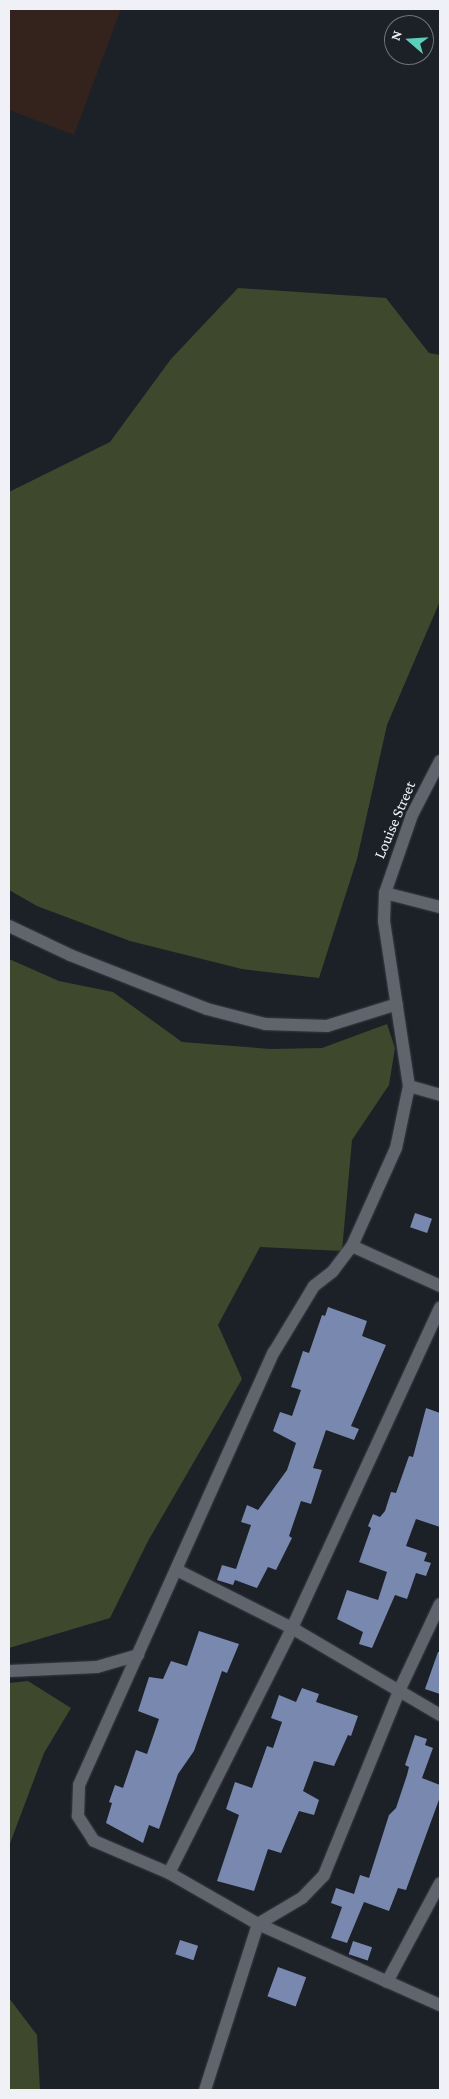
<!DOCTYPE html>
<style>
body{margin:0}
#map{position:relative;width:449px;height:2099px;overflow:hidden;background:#1c2027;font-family:"Crimson Pro",serif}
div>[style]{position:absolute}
.education>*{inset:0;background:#34221d}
.green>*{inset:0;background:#3e482d}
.building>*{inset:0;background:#7888af;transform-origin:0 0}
.roads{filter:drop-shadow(0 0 1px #3a3c43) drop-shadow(0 0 1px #3a3c43)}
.minor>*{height:12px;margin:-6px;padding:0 6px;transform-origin:6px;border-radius:6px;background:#60646d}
span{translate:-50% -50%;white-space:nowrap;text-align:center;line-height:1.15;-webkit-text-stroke:5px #1c2027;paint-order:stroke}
.street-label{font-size:16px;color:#eff1f7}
.frame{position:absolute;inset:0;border:10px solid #eff1f7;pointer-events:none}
.north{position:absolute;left:384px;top:15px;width:50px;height:50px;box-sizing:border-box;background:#1c2027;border:1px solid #70747a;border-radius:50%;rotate:289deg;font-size:14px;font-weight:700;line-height:20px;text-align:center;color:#eff1f7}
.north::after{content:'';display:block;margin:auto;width:18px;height:22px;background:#5cceba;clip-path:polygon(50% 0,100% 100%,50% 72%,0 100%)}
</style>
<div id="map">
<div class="education">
<i style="clip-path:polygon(9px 9px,121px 9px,74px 135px,9px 110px)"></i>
</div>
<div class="green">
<i style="clip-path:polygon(238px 288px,386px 298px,429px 353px,440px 355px,440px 601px,387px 725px,357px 859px,319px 978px,242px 969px,130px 941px,37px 906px,9px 890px,9px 492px,110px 442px,171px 359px)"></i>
<i style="clip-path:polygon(9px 959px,59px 981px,113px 992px,182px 1042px,271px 1049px,322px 1048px,387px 1024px,395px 1048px,389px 1085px,352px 1140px,342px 1251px,260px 1247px,218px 1325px,242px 1379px,148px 1541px,110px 1618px,9px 1648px)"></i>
<i style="clip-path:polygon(28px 1681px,71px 1708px,44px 1753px,9px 1846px,9px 1683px)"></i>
<i style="clip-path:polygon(9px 1998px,37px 2035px,40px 2090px,9px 2090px)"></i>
</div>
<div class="building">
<i style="left:415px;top:1213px;width:18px;height:15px;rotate:19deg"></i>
<i style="clip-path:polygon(328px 1307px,367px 1321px,362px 1336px,386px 1345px,351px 1426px,359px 1429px,354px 1440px,326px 1430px,313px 1468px,322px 1470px,311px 1504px,301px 1501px,289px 1536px,292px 1538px,276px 1570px,268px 1567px,257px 1588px,235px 1580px,233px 1585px,217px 1580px,222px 1565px,236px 1569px,251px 1525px,241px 1522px,247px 1505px,258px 1510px,287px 1470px,296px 1443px,273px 1431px,280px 1412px,292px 1416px,301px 1390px,291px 1387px,303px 1351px,309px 1353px,322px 1315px,325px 1316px)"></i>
<i style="clip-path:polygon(426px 1408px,440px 1413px,440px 1527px,416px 1519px,406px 1546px,427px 1553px,424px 1561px,431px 1563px,426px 1576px,416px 1573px,407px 1599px,395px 1595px,372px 1648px,359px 1644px,363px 1632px,337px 1619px,347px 1590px,378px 1600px,387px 1572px,359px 1562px,371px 1528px,368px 1526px,373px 1514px,380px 1517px,385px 1511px,391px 1492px,396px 1493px,409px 1456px,413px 1457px)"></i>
<i style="clip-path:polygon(199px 1631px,239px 1644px,227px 1673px,222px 1671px,194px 1751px,178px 1774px,159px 1829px,149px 1825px,143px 1843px,106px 1823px,112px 1803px,109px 1802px,115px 1785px,123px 1788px,136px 1750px,147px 1754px,159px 1719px,138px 1711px,149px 1677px,163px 1679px,171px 1661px,187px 1666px)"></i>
<i style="clip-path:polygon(438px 1652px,440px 1652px,440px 1694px,425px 1689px)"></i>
<i style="clip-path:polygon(302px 1688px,319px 1694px,316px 1702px,358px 1716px,351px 1736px,348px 1735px,334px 1766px,314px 1761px,303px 1791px,319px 1800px,314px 1815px,299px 1811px,281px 1853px,268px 1849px,254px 1891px,217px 1881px,239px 1815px,226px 1809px,235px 1782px,252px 1788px,267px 1746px,273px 1748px,282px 1722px,271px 1718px,279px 1695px,296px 1702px)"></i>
<i style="clip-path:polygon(415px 1735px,427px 1739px,425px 1745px,433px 1748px,422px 1778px,440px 1785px,440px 1797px,406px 1890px,398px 1888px,389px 1911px,364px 1902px,347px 1943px,331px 1938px,342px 1907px,331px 1903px,336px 1888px,354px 1894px,360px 1875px,369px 1878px,389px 1815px,396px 1808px,407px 1775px,409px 1767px,405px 1765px)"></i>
<i style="left:180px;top:1940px;width:19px;height:15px;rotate:18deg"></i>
<i style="left:353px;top:1941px;width:20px;height:14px;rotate:18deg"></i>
<i style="left:278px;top:1967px;width:30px;height:31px;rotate:20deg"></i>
</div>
<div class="roads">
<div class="minor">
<i style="left:440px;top:761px;width:61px;rotate:117.4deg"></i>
<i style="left:412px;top:815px;width:83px;rotate:109.1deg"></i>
<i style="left:385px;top:893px;width:28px;rotate:92deg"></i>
<i style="left:384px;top:921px;width:167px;rotate:81.4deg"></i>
<i style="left:409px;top:1086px;width:63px;rotate:101.8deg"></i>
<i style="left:396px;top:1148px;width:107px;rotate:114.2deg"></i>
<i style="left:352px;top:1246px;width:97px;rotate:24.4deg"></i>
<i style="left:385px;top:893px;width:57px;rotate:14.3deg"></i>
<i style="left:9px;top:926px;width:68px;rotate:25.4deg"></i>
<i style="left:70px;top:955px;width:147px;rotate:21.5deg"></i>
<i style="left:207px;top:1009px;width:60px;rotate:14.5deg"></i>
<i style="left:265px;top:1024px;width:62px;rotate:1.8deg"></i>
<i style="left:327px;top:1026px;width:73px;rotate:-17.4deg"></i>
<i style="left:409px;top:1086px;width:32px;rotate:16deg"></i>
<i style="left:177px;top:1570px;width:129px;rotate:26.8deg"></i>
<i style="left:292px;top:1628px;width:172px;rotate:30.4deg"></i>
<i style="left:9px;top:1671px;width:88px;rotate:-2.6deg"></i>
<i style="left:97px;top:1667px;width:43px;rotate:-16.3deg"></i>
<i style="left:169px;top:1873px;width:82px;rotate:-156.9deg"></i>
<i style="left:94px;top:1841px;width:30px;rotate:-123deg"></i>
<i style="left:78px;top:1816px;width:31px;rotate:-88deg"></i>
<i style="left:79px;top:1785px;width:475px;rotate:-65.8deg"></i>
<i style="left:274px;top:1352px;width:77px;rotate:-58.8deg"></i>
<i style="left:314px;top:1286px;width:24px;rotate:-38deg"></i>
<i style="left:333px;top:1271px;width:31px;rotate:-53deg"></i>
<i style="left:258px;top:1924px;width:51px;rotate:-30.6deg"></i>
<i style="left:302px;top:1898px;width:32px;rotate:-46deg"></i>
<i style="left:324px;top:1875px;width:199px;rotate:-67.8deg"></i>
<i style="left:399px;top:1691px;width:96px;rotate:-64.8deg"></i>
<i style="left:258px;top:1924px;width:199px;rotate:24deg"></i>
<i style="left:387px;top:1982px;width:112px;rotate:-61.8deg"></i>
<i style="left:205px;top:2090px;width:174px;rotate:-72.3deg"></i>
<i style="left:258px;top:1924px;width:103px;rotate:-150.2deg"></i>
<i style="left:169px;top:1873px;width:274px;rotate:-63.3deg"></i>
<i style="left:292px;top:1628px;width:353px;rotate:-65.2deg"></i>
</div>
</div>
<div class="street-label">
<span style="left:395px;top:820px;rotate:-67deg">Louise Street</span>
</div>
<div class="frame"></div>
<div class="north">N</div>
</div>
